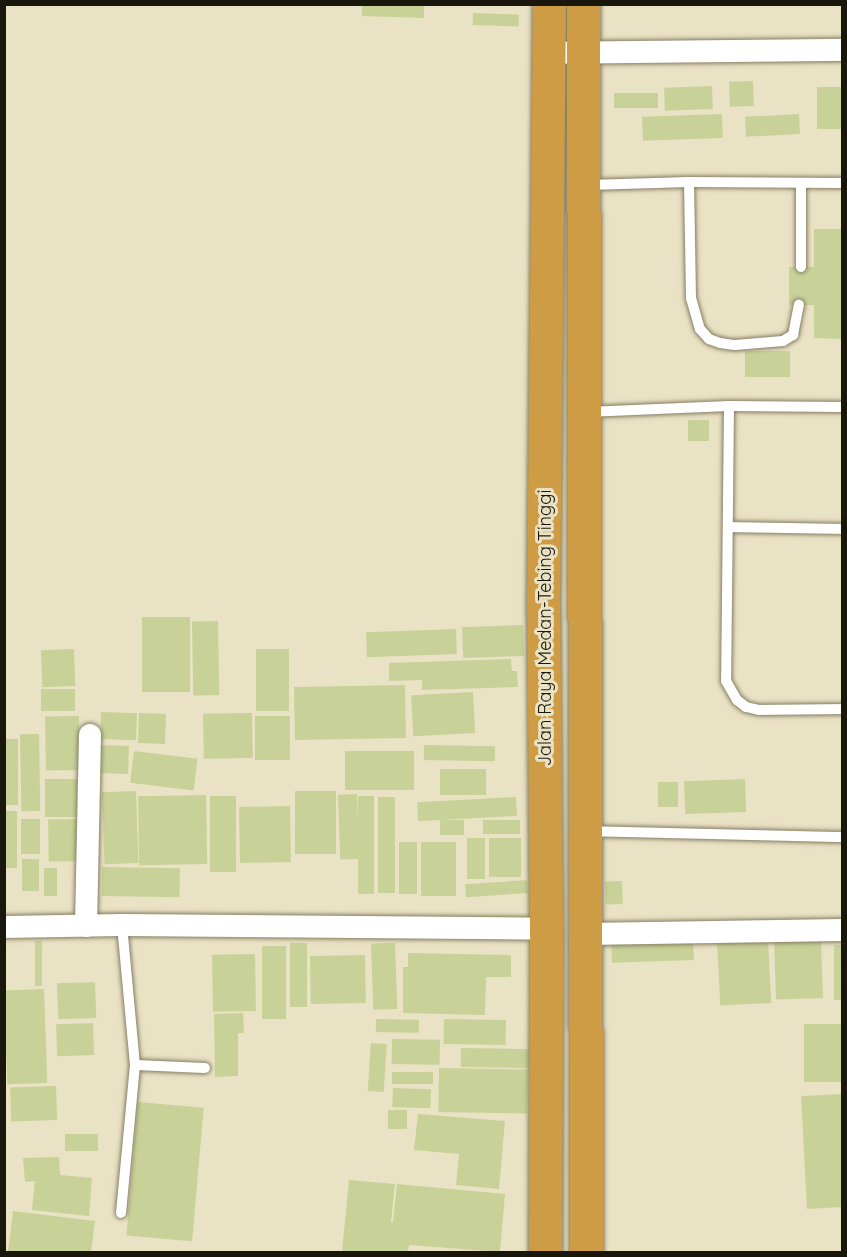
<!DOCTYPE html>
<style>
body{margin:0}
#map{position:relative;width:847px;height:1257px;overflow:hidden;background:#eae2c4;font-family:Quicksand,sans-serif}
div>[style]{position:absolute}
.building>*{inset:0;background:#c8d298;transform-origin:0 0}
.roads{filter:drop-shadow(0 0 2px #867f63) drop-shadow(0 0 2px #867f63)}
.service>*{height:10px;margin:-5px;padding:0 5px;transform-origin:5px;border-radius:5px;background:#fff}
.minor>*{height:22px;margin:-11px;padding:0 11px;transform-origin:11px;border-radius:11px;background:#fff}
.trunk>*{height:33px;margin:-16.5px;padding:0 16.5px;transform-origin:16.5px;border-radius:16.5px;background:#cf9c46}
span{translate:-50% -50%;white-space:nowrap;text-align:center;line-height:1.15;-webkit-text-stroke:6px #eae2c4;paint-order:stroke}
.street-label{font-size:18px;color:#19160b}
.frame{position:absolute;inset:0;border:6px solid #19160b;pointer-events:none}
</style>
<div id="map">
<div class="building">
<i style="clip-path:polygon(362px 4px,424px 4px,424px 18px,362px 16px)"></i>
<i style="left:473px;top:13px;width:46px;height:12px;rotate:2deg"></i>
<i style="left:753px;top:81px;width:25px;height:24px;rotate:88deg"></i>
<i style="left:712px;top:86px;width:23px;height:48px;rotate:88deg"></i>
<i style="left:842px;top:87px;width:42px;height:25px;rotate:90deg"></i>
<i style="left:658px;top:93px;width:15px;height:44px;rotate:90deg"></i>
<i style="left:722px;top:114px;width:24px;height:80px;rotate:88deg"></i>
<i style="left:799px;top:114px;width:20px;height:54px;rotate:87deg"></i>
<i style="clip-path:polygon(814px 229px,842px 229px,842px 339px,814px 338px,814px 305px,789px 305px,789px 267px,814px 267px)"></i>
<i style="left:790px;top:351px;width:26px;height:45px;rotate:90deg"></i>
<i style="left:688px;top:420px;width:21px;height:21px"></i>
<i style="left:142px;top:617px;width:48px;height:75px"></i>
<i style="left:218px;top:621px;width:74px;height:26px;rotate:89deg"></i>
<i style="left:523px;top:625px;width:31px;height:61px;rotate:88deg"></i>
<i style="left:456px;top:629px;width:25px;height:90px;rotate:88deg"></i>
<i style="left:74px;top:649px;width:37px;height:33px;rotate:88deg"></i>
<i style="left:256px;top:649px;width:33px;height:62px"></i>
<i style="clip-path:polygon(511px 659px,512px 671px,517px 671px,518px 687px,422px 690px,422px 680px,389px 681px,389px 663px)"></i>
<i style="left:405px;top:685px;width:53px;height:111px;rotate:89deg"></i>
<i style="left:41px;top:689px;width:34px;height:22px"></i>
<i style="left:473px;top:692px;width:41px;height:62px;rotate:87deg"></i>
<i style="left:101px;top:712px;width:36px;height:27px;rotate:2deg"></i>
<i style="left:139px;top:713px;width:27px;height:30px;rotate:2deg"></i>
<i style="left:252px;top:713px;width:45px;height:49px;rotate:89deg"></i>
<i style="left:79px;top:716px;width:54px;height:34px;rotate:89deg"></i>
<i style="left:255px;top:716px;width:35px;height:44px"></i>
<i style="left:39px;top:734px;width:77px;height:19px;rotate:89deg"></i>
<i style="left:4px;top:739px;width:14px;height:66px"></i>
<i style="left:98px;top:745px;width:31px;height:28px;rotate:2deg"></i>
<i style="left:424px;top:745px;width:71px;height:15px;rotate:1deg"></i>
<i style="left:134px;top:751px;width:64px;height:32px;rotate:7deg"></i>
<i style="left:345px;top:751px;width:69px;height:39px"></i>
<i style="left:440px;top:769px;width:46px;height:26px"></i>
<i style="left:45px;top:779px;width:32px;height:38px"></i>
<i style="left:745px;top:779px;width:33px;height:61px;rotate:88deg"></i>
<i style="left:678px;top:782px;width:25px;height:20px;rotate:90deg"></i>
<i style="left:136px;top:791px;width:72px;height:34px;rotate:88deg"></i>
<i style="left:295px;top:791px;width:41px;height:63px"></i>
<i style="left:357px;top:794px;width:65px;height:19px;rotate:88deg"></i>
<i style="left:206px;top:795px;width:69px;height:68px;rotate:89deg"></i>
<i style="left:210px;top:796px;width:26px;height:76px"></i>
<i style="left:358px;top:796px;width:16px;height:98px"></i>
<i style="left:378px;top:797px;width:17px;height:96px"></i>
<i style="left:516px;top:797px;width:19px;height:99px;rotate:87deg"></i>
<i style="left:290px;top:806px;width:56px;height:51px;rotate:89deg"></i>
<i style="left:4px;top:811px;width:13px;height:57px"></i>
<i style="left:21px;top:819px;width:19px;height:35px"></i>
<i style="left:80px;top:819px;width:42px;height:32px;rotate:89deg"></i>
<i style="left:440px;top:820px;width:24px;height:15px"></i>
<i style="left:520px;top:820px;width:14px;height:37px;rotate:90deg"></i>
<i style="left:467px;top:838px;width:18px;height:41px"></i>
<i style="left:489px;top:838px;width:32px;height:39px"></i>
<i style="left:399px;top:842px;width:18px;height:52px"></i>
<i style="left:421px;top:842px;width:35px;height:54px"></i>
<i style="left:39px;top:859px;width:32px;height:17px;rotate:90deg"></i>
<i style="left:102px;top:867px;width:78px;height:29px;rotate:1deg"></i>
<i style="left:44px;top:868px;width:13px;height:28px"></i>
<i style="left:527px;top:880px;width:13px;height:62px;rotate:86deg"></i>
<i style="left:622px;top:881px;width:23px;height:17px;rotate:88deg"></i>
<i style="left:693px;top:935px;width:25px;height:82px;rotate:88deg"></i>
<i style="left:821px;top:940px;width:58px;height:47px;rotate:88deg"></i>
<i style="left:35px;top:941px;width:7px;height:45px"></i>
<i style="left:768px;top:941px;width:62px;height:51px;rotate:87deg"></i>
<i style="left:290px;top:943px;width:17px;height:64px"></i>
<i style="left:395px;top:943px;width:66px;height:24px;rotate:88deg"></i>
<i style="left:834px;top:945px;width:8px;height:55px"></i>
<i style="left:262px;top:946px;width:24px;height:73px"></i>
<i style="clip-path:polygon(408px 953px,511px 955px,511px 977px,486px 977px,485px 1015px,403px 1013px,403px 967px,408px 967px)"></i>
<i style="left:255px;top:954px;width:57px;height:43px;rotate:89deg"></i>
<i style="left:365px;top:955px;width:48px;height:55px;rotate:89deg"></i>
<i style="left:95px;top:982px;width:36px;height:38px;rotate:88deg"></i>
<i style="left:44px;top:989px;width:94px;height:40px;rotate:88deg"></i>
<i style="clip-path:polygon(243px 1013px,244px 1033px,238px 1033px,238px 1076px,215px 1077px,214px 1014px)"></i>
<i style="left:376px;top:1019px;width:43px;height:13px;rotate:1deg"></i>
<i style="left:444px;top:1019px;width:62px;height:25px;rotate:1deg"></i>
<i style="left:93px;top:1023px;width:32px;height:37px;rotate:88deg"></i>
<i style="left:804px;top:1024px;width:38px;height:58px"></i>
<i style="left:392px;top:1039px;width:48px;height:25px;rotate:1deg"></i>
<i style="left:371px;top:1043px;width:16px;height:48px;rotate:4deg"></i>
<i style="left:461px;top:1048px;width:68px;height:19px;rotate:1deg"></i>
<i style="left:439px;top:1068px;width:89px;height:44px;rotate:1deg"></i>
<i style="left:392px;top:1072px;width:41px;height:12px"></i>
<i style="left:56px;top:1086px;width:34px;height:46px;rotate:88deg"></i>
<i style="left:393px;top:1088px;width:38px;height:19px;rotate:2deg"></i>
<i style="clip-path:polygon(842px 1094px,842px 1207px,807px 1209px,801px 1096px)"></i>
<i style="left:138px;top:1102px;width:66px;height:134px;rotate:5deg"></i>
<i style="left:388px;top:1110px;width:19px;height:19px"></i>
<i style="clip-path:polygon(418px 1114px,505px 1121px,499px 1189px,456px 1185px,459px 1154px,414px 1150px)"></i>
<i style="left:98px;top:1134px;width:17px;height:33px;rotate:90deg"></i>
<i style="clip-path:polygon(59px 1157px,60px 1175px,92px 1178px,89px 1216px,32px 1210px,35px 1181px,25px 1182px,23px 1158px)"></i>
<i style="clip-path:polygon(349px 1180px,395px 1184px,391px 1222px,393px 1222px,397px 1184px,505px 1194px,500px 1252px,409px 1245px,408px 1252px,342px 1252px)"></i>
<i style="clip-path:polygon(13px 1211px,95px 1221px,91px 1252px,8px 1252px)"></i>
</div>
<div class="roads">
<div class="service">
<i style="left:689px;top:182px;width:116px;rotate:89deg"></i>
<i style="left:691px;top:298px;width:32px;rotate:74deg"></i>
<i style="left:700px;top:329px;width:13px;rotate:48deg"></i>
<i style="left:709px;top:339px;width:12px;rotate:20deg"></i>
<i style="left:720px;top:343px;width:15px;rotate:8deg"></i>
<i style="left:735px;top:345px;width:48px;rotate:-4.8deg"></i>
<i style="left:783px;top:341px;width:12px;rotate:-31deg"></i>
<i style="left:793px;top:335px;width:31px;rotate:-79deg"></i>
<i style="left:588px;top:185px;width:101px;rotate:-1.7deg"></i>
<i style="left:689px;top:182px;width:153px;rotate:0.4deg"></i>
<i style="left:801px;top:267px;width:84px;rotate:-90deg"></i>
<i style="left:729px;top:406px;width:275px;rotate:90.6deg"></i>
<i style="left:726px;top:681px;width:22px;rotate:60deg"></i>
<i style="left:737px;top:700px;width:11px;rotate:38deg"></i>
<i style="left:746px;top:707px;width:13px;rotate:13deg"></i>
<i style="left:759px;top:710px;width:83px;rotate:-0.7deg"></i>
<i style="left:586px;top:412px;width:143px;rotate:-2.4deg"></i>
<i style="left:729px;top:406px;width:113px;rotate:0.5deg"></i>
<i style="left:729px;top:527px;width:113px;rotate:1deg"></i>
<i style="left:588px;top:831px;width:254px;rotate:1.4deg"></i>
<i style="left:135px;top:1065px;width:70px;rotate:2.5deg"></i>
<i style="left:121px;top:1213px;width:149px;rotate:-84.6deg"></i>
<i style="left:135px;top:1065px;width:141px;rotate:-95.3deg"></i>
</div>
<div class="minor">
<i style="left:549px;top:53px;width:293px;rotate:-0.6deg"></i>
<i style="left:86px;top:926px;width:191px;rotate:-88.8deg"></i>
<i style="left:4px;top:927px;width:118px;rotate:-1deg"></i>
<i style="left:122px;top:925px;width:424px;rotate:0.5deg"></i>
<i style="left:585px;top:934px;width:257px;rotate:-0.9deg"></i>
</div>
<div class="trunk">
<i style="left:583px;top:4px;width:1248px;rotate:89.86deg"></i>
<i style="left:545px;top:1252px;width:323px;rotate:-89.8deg"></i>
<i style="left:546px;top:929px;width:321px;rotate:-90.5deg"></i>
<i style="left:543px;top:608px;width:604px;rotate:-89.43deg"></i>
</div>
</div>
<div class="street-label">
<span style="left:545px;top:628px;rotate:-90deg">Jalan Raya Medan-Tebing Tinggi</span>
</div>
<div class="frame"></div>
</div>
